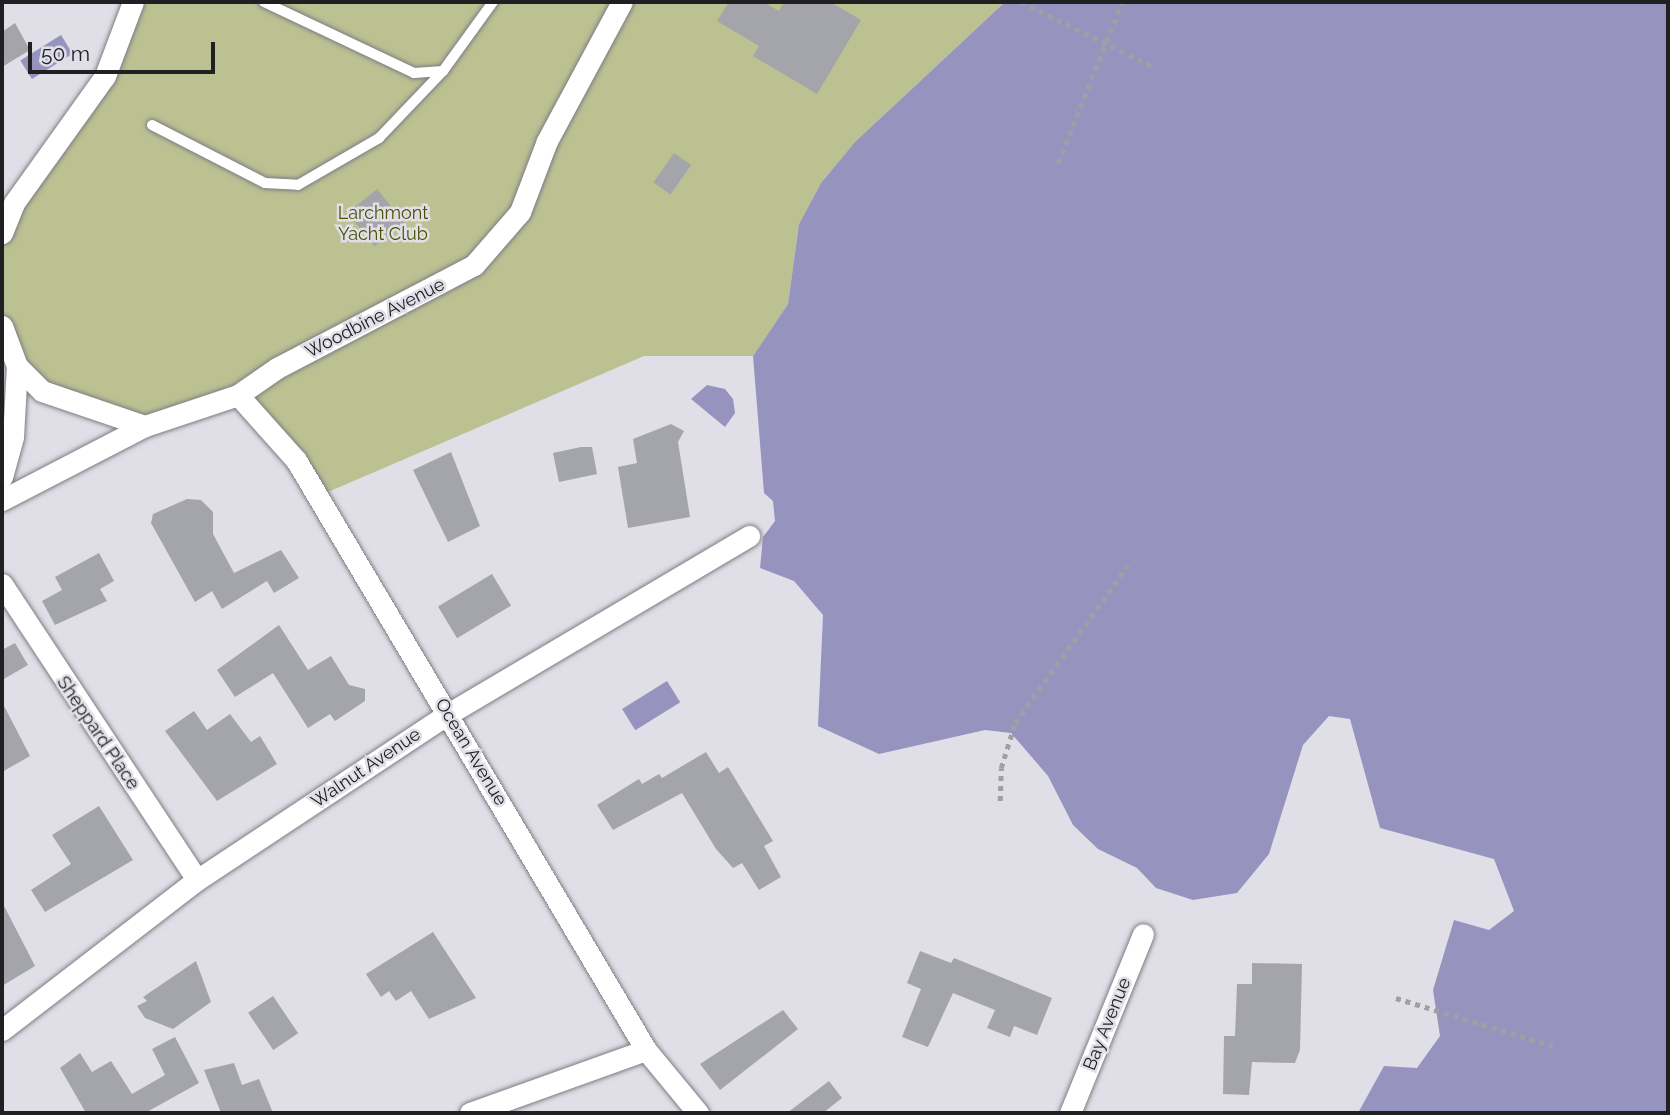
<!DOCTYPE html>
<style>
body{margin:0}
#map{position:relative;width:1670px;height:1115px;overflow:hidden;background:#e0dfe7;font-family:Raleway,sans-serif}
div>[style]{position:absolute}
.green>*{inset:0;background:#bcc192}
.water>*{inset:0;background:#9793bf;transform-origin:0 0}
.building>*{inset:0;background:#a4a4ab;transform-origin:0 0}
.path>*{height:4.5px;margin-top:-2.25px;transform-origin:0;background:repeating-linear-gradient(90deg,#a09fa6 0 5px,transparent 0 10px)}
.roads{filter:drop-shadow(0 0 2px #7d7d84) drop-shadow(0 0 2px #7d7d84)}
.service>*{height:10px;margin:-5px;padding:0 5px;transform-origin:5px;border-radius:5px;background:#fff}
.minor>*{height:21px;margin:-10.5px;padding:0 10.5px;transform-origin:10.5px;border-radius:10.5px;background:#fff}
span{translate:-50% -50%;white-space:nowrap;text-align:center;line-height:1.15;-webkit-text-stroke:5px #e0dfe7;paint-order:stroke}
.park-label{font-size:18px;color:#4d5100}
.street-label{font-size:18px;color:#202023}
.frame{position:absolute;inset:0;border:4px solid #202023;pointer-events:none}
.scale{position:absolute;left:28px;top:42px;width:187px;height:32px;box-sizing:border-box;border:4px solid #202023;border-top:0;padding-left:9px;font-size:21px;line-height:24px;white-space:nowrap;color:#202023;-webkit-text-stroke:5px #e0dfe7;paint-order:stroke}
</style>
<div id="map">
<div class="green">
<i style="clip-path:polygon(136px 2px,1005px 2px,855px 142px,821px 183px,799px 224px,788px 304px,753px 356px,644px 356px,321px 495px,238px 392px,145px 421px,70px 401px,21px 366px,2px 317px,2px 245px,19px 204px)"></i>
</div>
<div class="water">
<i style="clip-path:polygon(1005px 2px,1668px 2px,1668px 1113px,1358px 1113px,1384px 1066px,1417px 1068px,1440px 1036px,1433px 990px,1454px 920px,1489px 930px,1514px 911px,1494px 859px,1380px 828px,1350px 719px,1329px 716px,1303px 745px,1269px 854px,1237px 893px,1193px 900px,1156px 888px,1137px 868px,1098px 849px,1073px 825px,1048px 776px,1011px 733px,985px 730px,879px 754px,818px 726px,823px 615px,794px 581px,760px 568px,763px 537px,775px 521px,773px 501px,764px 493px,753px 356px,788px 304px,799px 224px,821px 183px,855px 142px)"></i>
<i style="left:61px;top:35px;width:22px;height:48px;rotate:58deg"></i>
<i style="clip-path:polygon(707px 385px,725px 389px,733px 399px,735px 413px,725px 427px,691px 399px)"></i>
<i style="left:667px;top:681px;width:25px;height:53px;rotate:58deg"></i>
</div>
<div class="building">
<i style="clip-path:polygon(729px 2px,763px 2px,779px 11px,784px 2px,830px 2px,861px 20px,817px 94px,753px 56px,759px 46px,717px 21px)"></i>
<i style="clip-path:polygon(15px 23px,30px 50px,2px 67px,2px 32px)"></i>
<i style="left:674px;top:153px;width:21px;height:36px;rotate:35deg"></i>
<i style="left:377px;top:189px;width:43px;height:38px;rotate:51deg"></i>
<i style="clip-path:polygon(671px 424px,684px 431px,678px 442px,690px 517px,628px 528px,618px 467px,637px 463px,633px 439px)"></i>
<i style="clip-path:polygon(581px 447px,592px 447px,597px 474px,559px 482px,553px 453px)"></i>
<i style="clip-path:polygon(451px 452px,480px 526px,448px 542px,413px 470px)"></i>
<i style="clip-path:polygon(187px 499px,201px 500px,213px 512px,213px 534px,234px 573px,281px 550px,299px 578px,274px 593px,267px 581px,222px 609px,212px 591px,195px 602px,151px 523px,153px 514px)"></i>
<i style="clip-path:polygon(99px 553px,114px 581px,100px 589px,107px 601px,55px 625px,42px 601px,62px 590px,55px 577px)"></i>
<i style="left:492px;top:574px;width:37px;height:63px;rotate:59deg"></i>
<i style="clip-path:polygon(279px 625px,308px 670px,331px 656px,349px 685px,365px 689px,365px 701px,335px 721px,330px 714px,308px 728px,273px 673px,235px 697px,217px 670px)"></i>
<i style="clip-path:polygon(15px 643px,28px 665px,2px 680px,2px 650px)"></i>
<i style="clip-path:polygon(2px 702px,30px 756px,2px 772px)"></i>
<i style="clip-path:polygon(194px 711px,207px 730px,230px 714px,251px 742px,260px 736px,277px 764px,217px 801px,165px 731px)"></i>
<i style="clip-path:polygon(706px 752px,719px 773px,728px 767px,773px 841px,764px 846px,781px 877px,759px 890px,742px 863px,733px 868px,716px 849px,682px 793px,613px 830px,597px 805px,639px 779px,642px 784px,659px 774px,662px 778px)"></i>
<i style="clip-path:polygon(99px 806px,133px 860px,45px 912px,31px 890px,71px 864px,52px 835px)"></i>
<i style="clip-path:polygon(2px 902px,35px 966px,2px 986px)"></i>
<i style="clip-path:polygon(433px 932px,476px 998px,429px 1019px,411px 991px,396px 1001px,389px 991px,381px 997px,366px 974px)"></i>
<i style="clip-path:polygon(920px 951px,951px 963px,954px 958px,1052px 998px,1037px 1035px,1014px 1026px,1010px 1037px,987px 1028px,995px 1010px,953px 993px,928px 1047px,902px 1037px,921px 989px,907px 983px)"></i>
<i style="clip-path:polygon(196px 961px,211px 1002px,173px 1029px,145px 1018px,137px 1006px,147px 1001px,143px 997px)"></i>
<i style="clip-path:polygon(1252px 963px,1302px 964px,1300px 1050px,1295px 1063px,1252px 1062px,1249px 1095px,1223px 1094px,1224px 1036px,1235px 1036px,1237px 984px,1252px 984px)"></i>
<i style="left:273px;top:996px;width:45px;height:30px;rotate:56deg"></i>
<i style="clip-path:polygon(783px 1010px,798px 1029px,720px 1090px,700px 1064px)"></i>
<i style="clip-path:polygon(175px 1037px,199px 1083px,145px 1113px,86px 1113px,60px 1068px,80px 1053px,92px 1072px,111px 1061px,132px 1094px,165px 1075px,152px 1049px)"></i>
<i style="clip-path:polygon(234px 1063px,242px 1085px,259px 1079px,273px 1113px,221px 1113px,204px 1070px)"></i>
<i style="clip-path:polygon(829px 1081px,842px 1098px,823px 1113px,787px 1113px)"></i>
</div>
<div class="path">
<i style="left:1021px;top:2px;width:146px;rotate:26deg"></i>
<i style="left:1058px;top:163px;width:173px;rotate:-68.3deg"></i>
<i style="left:1000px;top:801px;width:33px;rotate:-88deg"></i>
<i style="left:1001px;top:768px;width:47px;rotate:-72.7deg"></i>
<i style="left:1015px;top:723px;width:194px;rotate:-54.4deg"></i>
<i style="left:1396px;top:998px;width:164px;rotate:17deg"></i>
</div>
<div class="roads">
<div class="service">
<i style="left:264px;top:2px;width:166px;rotate:25.3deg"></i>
<i style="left:414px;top:73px;width:29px;rotate:-4deg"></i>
<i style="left:443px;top:71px;width:85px;rotate:-54.1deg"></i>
<i style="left:152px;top:125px;width:127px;rotate:27.2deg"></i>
<i style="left:265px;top:183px;width:33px;rotate:3deg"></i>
<i style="left:298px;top:185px;width:94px;rotate:-30.1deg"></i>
<i style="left:379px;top:138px;width:93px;rotate:-46.3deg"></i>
</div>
<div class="minor">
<i style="left:2px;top:233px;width:32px;rotate:-68deg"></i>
<i style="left:14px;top:203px;width:156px;rotate:-54.4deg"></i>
<i style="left:105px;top:76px;width:79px;rotate:-69.3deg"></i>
<i style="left:2px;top:326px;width:43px;rotate:69.4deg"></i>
<i style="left:17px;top:366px;width:35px;rotate:45deg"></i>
<i style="left:42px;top:391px;width:109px;rotate:18.8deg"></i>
<i style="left:238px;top:395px;width:87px;rotate:48.3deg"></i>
<i style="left:296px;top:460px;width:686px;rotate:59.32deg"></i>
<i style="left:646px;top:1050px;width:82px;rotate:50.5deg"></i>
<i style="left:2px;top:477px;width:41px;rotate:-74.6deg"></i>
<i style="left:13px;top:437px;width:71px;rotate:-86.8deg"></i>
<i style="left:2px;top:500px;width:161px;rotate:-27.4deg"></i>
<i style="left:145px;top:426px;width:98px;rotate:-18.4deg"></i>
<i style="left:238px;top:395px;width:47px;rotate:-34.7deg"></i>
<i style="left:277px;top:368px;width:222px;rotate:-27.6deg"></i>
<i style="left:474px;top:265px;width:70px;rotate:-49deg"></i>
<i style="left:520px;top:212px;width:76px;rotate:-69.2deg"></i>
<i style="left:547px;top:141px;width:158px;rotate:-61.7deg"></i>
<i style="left:2px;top:584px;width:354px;rotate:56.6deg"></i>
<i style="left:2px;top:1030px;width:246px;rotate:-37.6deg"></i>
<i style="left:197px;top:880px;width:301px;rotate:-33.5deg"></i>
<i style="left:448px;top:714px;width:350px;rotate:-30.6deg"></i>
<i style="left:470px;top:1113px;width:187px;rotate:-19.7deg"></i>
<i style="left:1070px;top:1113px;width:193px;rotate:-67.8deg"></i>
</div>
</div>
<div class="park-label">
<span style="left:383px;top:224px">Larchmont<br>Yacht Club</span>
</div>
<div class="street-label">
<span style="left:375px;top:318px;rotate:-27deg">Woodbine Avenue</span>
<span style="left:98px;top:733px;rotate:56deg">Sheppard Place</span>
<span style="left:471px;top:752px;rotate:59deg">Ocean Avenue</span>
<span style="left:366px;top:768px;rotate:-34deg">Walnut Avenue</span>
<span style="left:1107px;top:1024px;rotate:-68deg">Bay Avenue</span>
</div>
<div class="frame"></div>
<div class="scale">50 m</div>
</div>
